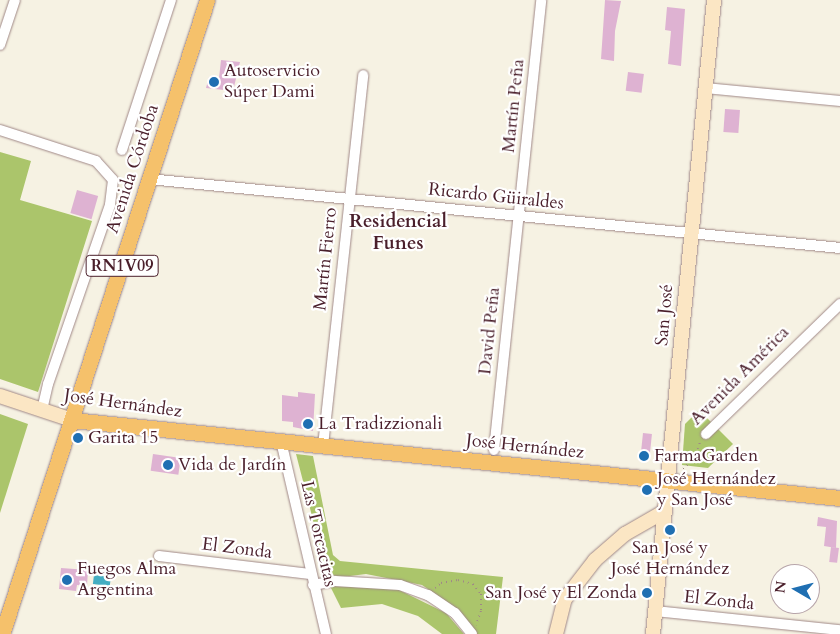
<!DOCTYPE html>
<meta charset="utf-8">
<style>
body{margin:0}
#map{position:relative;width:840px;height:634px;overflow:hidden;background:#f6f2e3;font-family:Cardo,serif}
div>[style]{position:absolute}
.green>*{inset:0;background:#abc56b}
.water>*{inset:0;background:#43adc2;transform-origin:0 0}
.building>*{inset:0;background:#deb2d2;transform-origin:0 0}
.path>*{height:2px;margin-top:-1px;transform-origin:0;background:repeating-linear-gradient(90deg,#a08887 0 1px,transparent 0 5px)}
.roads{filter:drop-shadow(0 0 1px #a08887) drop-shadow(0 0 1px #a08887)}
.street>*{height:10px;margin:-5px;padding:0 5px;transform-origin:5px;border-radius:5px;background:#fff}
.secondary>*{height:14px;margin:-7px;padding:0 7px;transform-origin:7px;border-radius:7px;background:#fbe6c4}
.primary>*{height:15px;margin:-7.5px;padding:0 7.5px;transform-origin:7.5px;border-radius:7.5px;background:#f5c16b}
.dots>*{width:14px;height:14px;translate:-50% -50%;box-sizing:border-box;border:2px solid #fff;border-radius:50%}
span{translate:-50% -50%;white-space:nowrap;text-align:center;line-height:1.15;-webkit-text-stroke:4.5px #fff;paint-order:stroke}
.shield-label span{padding:1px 4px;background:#fff;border:1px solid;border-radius:4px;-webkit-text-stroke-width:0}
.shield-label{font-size:16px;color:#4a1f2b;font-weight:700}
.poi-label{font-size:18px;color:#4a1f2b}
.left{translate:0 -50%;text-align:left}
.right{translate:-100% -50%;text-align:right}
.street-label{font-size:18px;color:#4a1f2b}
.neighbourhood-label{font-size:19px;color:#4a1f2b;font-weight:700}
.north{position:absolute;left:770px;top:564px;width:50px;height:50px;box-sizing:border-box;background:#fff;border:1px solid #b7a5aa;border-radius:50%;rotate:278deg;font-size:14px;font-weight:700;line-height:20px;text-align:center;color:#4a1f2b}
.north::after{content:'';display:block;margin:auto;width:18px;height:22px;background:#1f6fb2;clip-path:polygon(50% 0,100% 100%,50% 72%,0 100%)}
</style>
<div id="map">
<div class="green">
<i style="clip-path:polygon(0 152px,31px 161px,20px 200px,92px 221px,38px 392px,0 379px)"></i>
<i style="clip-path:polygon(699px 410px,733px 444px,708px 468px,682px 465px,685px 424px)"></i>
<i style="clip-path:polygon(0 414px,28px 424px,0 513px)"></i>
<i style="clip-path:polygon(296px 454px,313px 456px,333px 555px,340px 561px,503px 577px,496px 634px,477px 634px,456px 608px,422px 585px,366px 574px,342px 577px,327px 574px)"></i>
<i style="clip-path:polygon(330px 586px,397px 589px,446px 613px,464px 634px,442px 634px,418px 616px,382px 604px,341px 608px)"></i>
</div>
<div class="water">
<i style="left:94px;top:575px;width:17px;height:9px;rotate:7deg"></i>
</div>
<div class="building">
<i style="clip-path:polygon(605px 0,621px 1px,615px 31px,614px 61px,601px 59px)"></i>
<i style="clip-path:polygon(667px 7px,685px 9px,681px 66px,668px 64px,671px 31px,665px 30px)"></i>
<i style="clip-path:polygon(221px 60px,240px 62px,233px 91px,206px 88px,209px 77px,219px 78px)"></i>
<i style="left:628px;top:72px;width:16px;height:19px;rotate:7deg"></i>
<i style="left:725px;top:109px;width:15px;height:23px;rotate:4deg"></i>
<i style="left:77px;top:190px;width:22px;height:24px;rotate:16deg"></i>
<i style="clip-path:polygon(298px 392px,315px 394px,313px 431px,293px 427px,293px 422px,282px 421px,282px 395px,298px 397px)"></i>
<i style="left:643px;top:433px;width:9px;height:26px;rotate:6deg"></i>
<i style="left:153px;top:454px;width:28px;height:17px;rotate:8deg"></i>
<i style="clip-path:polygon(818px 517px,837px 521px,836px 548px,824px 546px,826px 527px,817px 526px)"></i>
<i style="left:831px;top:547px;width:8px;height:15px;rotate:7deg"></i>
<i style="clip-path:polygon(61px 568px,88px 570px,87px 586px,77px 585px,76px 591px,59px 589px)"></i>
</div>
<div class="path">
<i style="left:683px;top:469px;width:16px;rotate:-45deg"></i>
<i style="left:694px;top:458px;width:17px;rotate:-69deg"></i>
<i style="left:435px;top:588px;width:8px;rotate:-40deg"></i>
<i style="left:441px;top:583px;width:17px;rotate:-10deg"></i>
<i style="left:458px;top:580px;width:16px;rotate:15deg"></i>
<i style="left:473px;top:584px;width:13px;rotate:51deg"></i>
<i style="left:481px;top:594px;width:17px;rotate:90deg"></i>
<i style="left:481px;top:611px;width:15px;rotate:110deg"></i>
</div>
<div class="roads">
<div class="street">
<i style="left:0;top:45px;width:47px;rotate:-71.6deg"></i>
<i style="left:705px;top:88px;width:136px;rotate:5.5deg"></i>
<i style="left:0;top:130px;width:101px;rotate:17.9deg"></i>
<i style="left:96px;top:161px;width:25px;rotate:48deg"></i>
<i style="left:113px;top:180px;width:25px;rotate:97deg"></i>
<i style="left:110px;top:205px;width:189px;rotate:109.1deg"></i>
<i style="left:48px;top:384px;width:27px;rotate:103deg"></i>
<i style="left:122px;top:150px;width:158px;rotate:-71.9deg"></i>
<i style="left:149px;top:179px;width:694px;rotate:5.7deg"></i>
<i style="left:706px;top:434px;width:187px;rotate:-44.1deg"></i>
<i style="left:281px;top:441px;width:198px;rotate:76.9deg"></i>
<i style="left:323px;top:446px;width:373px;rotate:-83.8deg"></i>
<i style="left:494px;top:450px;width:452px;rotate:-84deg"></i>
<i style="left:159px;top:556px;width:152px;rotate:6.8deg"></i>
<i style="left:313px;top:585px;width:22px;rotate:-10deg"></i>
<i style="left:335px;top:581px;width:65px;rotate:3.5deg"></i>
<i style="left:400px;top:585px;width:30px;rotate:20deg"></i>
<i style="left:428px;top:595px;width:32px;rotate:34deg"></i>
<i style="left:455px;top:613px;width:27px;rotate:51deg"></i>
<i style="left:655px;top:611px;width:186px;rotate:5.9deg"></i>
</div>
<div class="secondary">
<i style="left:0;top:396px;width:76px;rotate:18.4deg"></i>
<i style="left:556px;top:634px;width:36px;rotate:-76deg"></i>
<i style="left:565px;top:599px;width:49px;rotate:-52.4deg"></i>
<i style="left:595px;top:560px;width:40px;rotate:-41deg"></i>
<i style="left:625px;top:534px;width:46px;rotate:-29.9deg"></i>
<i style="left:653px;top:634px;width:637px;rotate:-84.5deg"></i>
</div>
<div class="primary">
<i style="left:72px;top:420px;width:772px;rotate:5.8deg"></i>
<i style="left:2px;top:634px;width:666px;rotate:-72.08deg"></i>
</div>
</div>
<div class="dots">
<i style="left:214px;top:82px;background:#1f6fb2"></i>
<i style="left:308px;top:424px;background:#1f6fb2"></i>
<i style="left:78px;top:438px;background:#1f6fb2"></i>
<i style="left:644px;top:456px;background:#1f6fb2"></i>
<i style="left:168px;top:465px;background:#1f6fb2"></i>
<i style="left:647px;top:490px;background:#1f6fb2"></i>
<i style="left:670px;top:530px;background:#1f6fb2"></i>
<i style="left:67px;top:580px;background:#1f6fb2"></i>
<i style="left:647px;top:593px;background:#1f6fb2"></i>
</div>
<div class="shield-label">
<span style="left:122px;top:266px">RN1V09</span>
</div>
<div class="poi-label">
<span class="left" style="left:224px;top:82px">Autoservicio<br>Súper Dami</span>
<span class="left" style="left:318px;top:424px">La Tradizzionali</span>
<span class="left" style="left:88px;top:438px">Garita 15</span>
<span class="left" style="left:654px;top:456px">FarmaGarden</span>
<span class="left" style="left:178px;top:465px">Vida de Jardín</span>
<span class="left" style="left:657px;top:490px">José Hernández<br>y San José</span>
<span style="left:670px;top:559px">San José y<br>José Hernández</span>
<span class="left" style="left:77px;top:580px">Fuegos Alma<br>Argentina</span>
<span class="right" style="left:637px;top:593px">San José y El Zonda</span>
</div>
<div class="street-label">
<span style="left:514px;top:106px;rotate:-84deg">Martín Peña</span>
<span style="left:133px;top:169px;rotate:-72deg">Avenida Córdoba</span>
<span style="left:496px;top:197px;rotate:6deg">Ricardo Güiraldes</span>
<span style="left:326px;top:259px;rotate:-84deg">Martín Fierro</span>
<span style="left:665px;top:315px;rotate:-85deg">San José</span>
<span style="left:490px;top:331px;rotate:-84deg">David Peña</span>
<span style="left:740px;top:376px;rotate:-45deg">Avenida América</span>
<span style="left:123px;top:404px;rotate:8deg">José Hernández</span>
<span style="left:525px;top:447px;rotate:6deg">José Hernández</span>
<span style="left:318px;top:534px;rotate:77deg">Las Torcacitas</span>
<span style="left:237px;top:549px;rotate:7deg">El Zonda</span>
<span style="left:719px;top:601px;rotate:6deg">El Zonda</span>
</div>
<div class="neighbourhood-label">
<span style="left:398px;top:233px">Residencial<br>Funes</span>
</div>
<div class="north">N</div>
</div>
